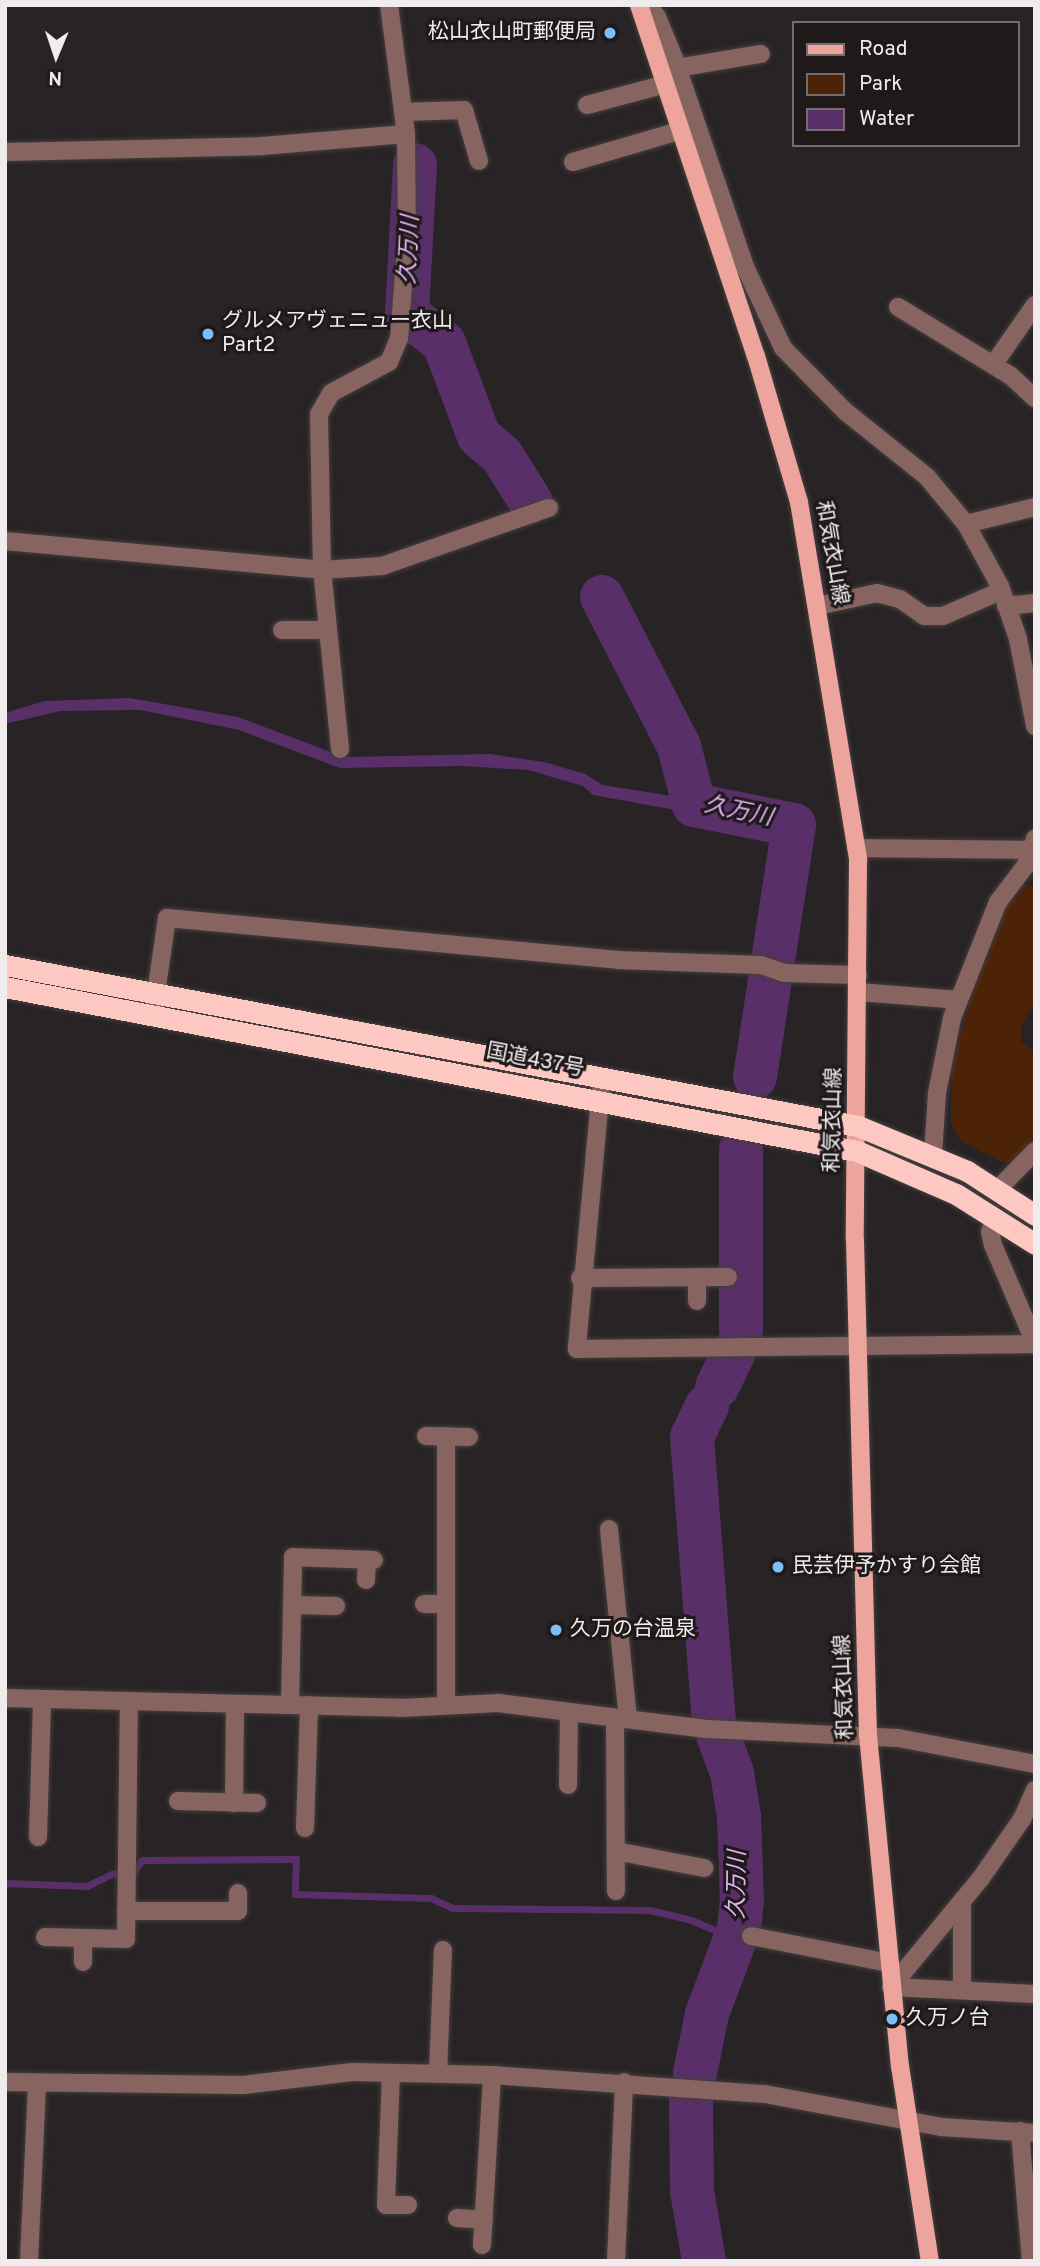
<!DOCTYPE html>
<meta charset="utf-8">
<style>
body{margin:0}
#map{position:relative;width:1040px;height:2266px;overflow:hidden;background:#282324;font-family:Overpass,"Noto Sans JP",sans-serif}
div>[style]{position:absolute}
.green>*{inset:0;background:#4d2308}
.water>*{inset:0;background:#582f68}
.stream>*{height:7px;margin:-3.5px;padding:0 3.5px;transform-origin:3.5px;border-radius:3.5px;background:#582f68}
.river>*{height:44px;margin:-22px;padding:0 22px;transform-origin:22px;border-radius:22px;background:#582f68}
.roads{filter:drop-shadow(0 0 2px #443f40) drop-shadow(0 0 2px #443f40)}
.minor>*{height:18px;margin:-9px;padding:0 9px;transform-origin:9px;border-radius:9px;background:#886460}
.major>*{height:18px;margin:-9px;padding:0 9px;transform-origin:9px;border-radius:9px;background:#eca49c}
.highway>*{height:21px;margin:-10.5px;padding:0 10.5px;transform-origin:10.5px;border-radius:10.5px;background:#fec8c2}
.dots>*{width:19px;height:19px;translate:-50% -50%;box-sizing:border-box;border:4px solid #1f191a;border-radius:50%}
span{translate:-50% -50%;white-space:nowrap;text-align:center;line-height:1.15;-webkit-text-stroke:6px #1f191a;paint-order:stroke}
.poi-label{font-size:21px;color:#f0eced}
.right{translate:-100% -50%;text-align:right}
.left{translate:0 -50%;text-align:left}
.street-label{font-size:21px;color:#f0eced}
.water-label{font-size:23px;color:#e3b3f8;font-style:italic}
.frame{position:absolute;inset:0;border:7px solid #f0eced;pointer-events:none}
.legend{position:absolute;left:792px;top:21px;width:228px;height:126px;box-sizing:border-box;background:#1f191a;border:2px solid #736d6e;margin:0;padding:9px 12px;list-style:none;font-size:21px;color:#f0eced}
.legend li{display:flex;align-items:center;gap:14px;height:35px}
.legend b{width:35px;border:2px solid #736d6e}
.north{position:absolute;left:21px;top:21px;width:70px;height:70px;-webkit-text-stroke:5px #1f191a;paint-order:stroke;rotate:182deg;font-size:19px;font-weight:700;line-height:28px;text-align:center;color:#f0eced}
.north::after{content:'';display:block;margin:auto;width:24px;height:32px;background:#f0eced;clip-path:polygon(50% 0,100% 100%,50% 72%,0 100%)}
</style>
<div id="map">
<div class="green">
<i style="clip-path:polygon(1025px 885px,1035px 885px,1035px 1003px,1021px 1026px,1021px 1042px,1035px 1053px,1035px 1165px,1003px 1162px,960px 1140px,951px 1122px,952px 1069px,969px 1003px,1007px 907px)"></i>
</div>
<div class="water">
<i style="clip-path:polygon(130px 698px,238px 717px,344px 757px,490px 754px,544px 762px,585px 774px,603px 785px,690px 799px,692px 813px,593px 795px,583px 786px,528px 770px,463px 766px,340px 768px,239px 730px,140px 710px,60px 711px,5px 724px,5px 713px,44px 701px)"></i>
</div>
<div class="stream">
<i style="left:5px;top:1883px;width:82px;rotate:2.1deg"></i>
<i style="left:87px;top:1886px;width:28px;rotate:-26deg"></i>
<i style="left:112px;top:1874px;width:22px;rotate:-8deg"></i>
<i style="left:134px;top:1871px;width:14px;rotate:-54deg"></i>
<i style="left:142px;top:1860px;width:154px;rotate:-0.4deg"></i>
<i style="left:296px;top:1859px;width:35px;rotate:92deg"></i>
<i style="left:295px;top:1894px;width:136px;rotate:1.7deg"></i>
<i style="left:431px;top:1898px;width:23px;rotate:25deg"></i>
<i style="left:452px;top:1908px;width:198px;rotate:0.6deg"></i>
<i style="left:650px;top:1910px;width:42px;rotate:13.7deg"></i>
<i style="left:691px;top:1920px;width:49px;rotate:22.9deg"></i>
</div>
<div class="river">
<i style="left:415px;top:165px;width:149px;rotate:93.1deg"></i>
<i style="left:407px;top:314px;width:47px;rotate:38.1deg"></i>
<i style="left:444px;top:343px;width:99px;rotate:69.4deg"></i>
<i style="left:479px;top:436px;width:30px;rotate:41deg"></i>
<i style="left:502px;top:456px;width:54px;rotate:57.8deg"></i>
<i style="left:602px;top:597px;width:168px;rotate:62.7deg"></i>
<i style="left:679px;top:746px;width:61px;rotate:75.7deg"></i>
<i style="left:694px;top:805px;width:102px;rotate:11.3deg"></i>
<i style="left:794px;top:825px;width:255px;rotate:98.8deg"></i>
<i style="left:741px;top:1149px;width:183px;rotate:90deg"></i>
<i style="left:717px;top:1387px;width:39px;rotate:-64deg"></i>
<i style="left:707px;top:1406px;width:34px;rotate:116deg"></i>
<i style="left:692px;top:1437px;width:285px;rotate:85.6deg"></i>
<i style="left:695px;top:2073px;width:60px;rotate:-78.5deg"></i>
<i style="left:707px;top:2014px;width:91px;rotate:-69.4deg"></i>
<i style="left:739px;top:1929px;width:28px;rotate:-84deg"></i>
<i style="left:742px;top:1901px;width:84px;rotate:-92deg"></i>
<i style="left:739px;top:1817px;width:45px;rotate:-99deg"></i>
<i style="left:732px;top:1773px;width:40px;rotate:-110.2deg"></i>
<i style="left:691px;top:2100px;width:91px;rotate:89.4deg"></i>
<i style="left:692px;top:2191px;width:71px;rotate:80.3deg"></i>
</div>
<div class="roads">
<div class="minor">
<i style="left:646px;top:5px;width:16px;rotate:47deg"></i>
<i style="left:657px;top:17px;width:44px;rotate:67.5deg"></i>
<i style="left:674px;top:58px;width:223px;rotate:71.2deg"></i>
<i style="left:746px;top:269px;width:87px;rotate:64.9deg"></i>
<i style="left:783px;top:348px;width:90px;rotate:45.5deg"></i>
<i style="left:846px;top:412px;width:104px;rotate:38.7deg"></i>
<i style="left:927px;top:477px;width:61px;rotate:50.3deg"></i>
<i style="left:966px;top:524px;width:71px;rotate:61.3deg"></i>
<i style="left:1000px;top:586px;width:56px;rotate:71.2deg"></i>
<i style="left:1018px;top:639px;width:89px;rotate:78.9deg"></i>
<i style="left:677px;top:68px;width:85px;rotate:-9.5deg"></i>
<i style="left:587px;top:105px;width:78px;rotate:-14.9deg"></i>
<i style="left:403px;top:112px;width:61px;rotate:-1.9deg"></i>
<i style="left:464px;top:110px;width:53px;rotate:73.6deg"></i>
<i style="left:5px;top:152px;width:257px;rotate:-1.3deg"></i>
<i style="left:262px;top:146px;width:144px;rotate:-4.8deg"></i>
<i style="left:573px;top:162px;width:110px;rotate:-16.3deg"></i>
<i style="left:898px;top:307px;width:132px;rotate:31.4deg"></i>
<i style="left:1011px;top:376px;width:33px;rotate:43deg"></i>
<i style="left:993px;top:365px;width:73px;rotate:-55deg"></i>
<i style="left:966px;top:524px;width:71px;rotate:-13.8deg"></i>
<i style="left:5px;top:541px;width:318px;rotate:5.2deg"></i>
<i style="left:322px;top:570px;width:60px;rotate:-3.8deg"></i>
<i style="left:382px;top:566px;width:177px;rotate:-19.2deg"></i>
<i style="left:817px;top:606px;width:61px;rotate:-12.2deg"></i>
<i style="left:877px;top:593px;width:24px;rotate:15deg"></i>
<i style="left:900px;top:599px;width:29px;rotate:35deg"></i>
<i style="left:924px;top:616px;width:19px"></i>
<i style="left:943px;top:616px;width:63px;rotate:-23.3deg"></i>
<i style="left:1006px;top:606px;width:29px;rotate:-6deg"></i>
<i style="left:282px;top:630px;width:46px"></i>
<i style="left:340px;top:749px;width:180px;rotate:-95.7deg"></i>
<i style="left:322px;top:570px;width:156px;rotate:-91.1deg"></i>
<i style="left:319px;top:414px;width:24px;rotate:-60deg"></i>
<i style="left:331px;top:393px;width:66px;rotate:-28.1deg"></i>
<i style="left:389px;top:362px;width:25px;rotate:-67deg"></i>
<i style="left:399px;top:339px;width:105px;rotate:-85.6deg"></i>
<i style="left:407px;top:234px;width:100px;rotate:-90.6deg"></i>
<i style="left:406px;top:134px;width:130px;rotate:-97.5deg"></i>
<i style="left:856px;top:848px;width:179px;rotate:0.6deg"></i>
<i style="left:858px;top:992px;width:101px;rotate:4.5deg"></i>
<i style="left:154px;top:1007px;width:90px;rotate:-81.7deg"></i>
<i style="left:167px;top:918px;width:453px;rotate:5.3deg"></i>
<i style="left:618px;top:960px;width:143px;rotate:2deg"></i>
<i style="left:761px;top:965px;width:24px;rotate:19deg"></i>
<i style="left:784px;top:973px;width:74px;rotate:1.5deg"></i>
<i style="left:602px;top:1077px;width:273px;rotate:95.3deg"></i>
<i style="left:577px;top:1349px;width:458px;rotate:-0.6deg"></i>
<i style="left:933px;top:1155px;width:62px;rotate:-86.3deg"></i>
<i style="left:937px;top:1093px;width:76px;rotate:-78.7deg"></i>
<i style="left:952px;top:1018px;width:125px;rotate:-68.4deg"></i>
<i style="left:998px;top:902px;width:46px;rotate:-52.9deg"></i>
<i style="left:1026px;top:865px;width:28px;rotate:-71deg"></i>
<i style="left:997px;top:1190px;width:54px;rotate:-45.7deg"></i>
<i style="left:995px;top:1217px;width:16px;rotate:108deg"></i>
<i style="left:990px;top:1232px;width:13px;rotate:77deg"></i>
<i style="left:993px;top:1245px;width:107px;rotate:66.8deg"></i>
<i style="left:697px;top:1277px;width:24px;rotate:90deg"></i>
<i style="left:580px;top:1278px;width:148px;rotate:-0.4deg"></i>
<i style="left:426px;top:1436px;width:43px;rotate:1.3deg"></i>
<i style="left:446px;top:1436px;width:266px;rotate:90deg"></i>
<i style="left:609px;top:1529px;width:191px;rotate:84.3deg"></i>
<i style="left:366px;top:1580px;width:20px;rotate:-87deg"></i>
<i style="left:424px;top:1604px;width:22px"></i>
<i style="left:292px;top:1605px;width:44px;rotate:1.3deg"></i>
<i style="left:5px;top:1698px;width:396px;rotate:1.4deg"></i>
<i style="left:401px;top:1708px;width:97px;rotate:-3deg"></i>
<i style="left:498px;top:1703px;width:212px;rotate:7.1deg"></i>
<i style="left:708px;top:1729px;width:190px;rotate:2.7deg"></i>
<i style="left:898px;top:1738px;width:139px;rotate:10.7deg"></i>
<i style="left:290px;top:1705px;width:148px;rotate:-88.8deg"></i>
<i style="left:293px;top:1557px;width:81px;rotate:2.1deg"></i>
<i style="left:615px;top:1718px;width:173px;rotate:89.7deg"></i>
<i style="left:568px;top:1785px;width:73px;rotate:-89.2deg"></i>
<i style="left:1035px;top:1790px;width:32px;rotate:114deg"></i>
<i style="left:1022px;top:1819px;width:72px;rotate:124.8deg"></i>
<i style="left:981px;top:1878px;width:141px;rotate:129.5deg"></i>
<i style="left:891px;top:1987px;width:144px;rotate:2.8deg"></i>
<i style="left:178px;top:1801px;width:79px;rotate:1.5deg"></i>
<i style="left:234px;top:1803px;width:99px;rotate:-89.4deg"></i>
<i style="left:305px;top:1828px;width:123px;rotate:-88.1deg"></i>
<i style="left:38px;top:1837px;width:138px;rotate:-88.3deg"></i>
<i style="left:616px;top:1851px;width:90px;rotate:10.9deg"></i>
<i style="left:962px;top:1901px;width:87px;rotate:90deg"></i>
<i style="left:126px;top:1911px;width:112px"></i>
<i style="left:238px;top:1911px;width:18px;rotate:-90deg"></i>
<i style="left:751px;top:1936px;width:140px;rotate:11.1deg"></i>
<i style="left:45px;top:1937px;width:81px;rotate:1.4deg"></i>
<i style="left:126px;top:1939px;width:238px;rotate:-89.3deg"></i>
<i style="left:83px;top:1938px;width:24px;rotate:90deg"></i>
<i style="left:391px;top:2073px;width:132px;rotate:92.2deg"></i>
<i style="left:386px;top:2205px;width:22px"></i>
<i style="left:438px;top:2073px;width:123px;rotate:-87.7deg"></i>
<i style="left:5px;top:2082px;width:238px;rotate:0.7deg"></i>
<i style="left:243px;top:2085px;width:110px;rotate:-6.8deg"></i>
<i style="left:352px;top:2072px;width:140px;rotate:1.2deg"></i>
<i style="left:492px;top:2075px;width:274px;rotate:4deg"></i>
<i style="left:765px;top:2094px;width:179px;rotate:10.6deg"></i>
<i style="left:941px;top:2127px;width:94px;rotate:3.7deg"></i>
<i style="left:1020px;top:2131px;width:130px;rotate:85.2deg"></i>
<i style="left:457px;top:2218px;width:27px;rotate:4deg"></i>
<i style="left:482px;top:2245px;width:170px;rotate:-86.6deg"></i>
<i style="left:29px;top:2261px;width:178px;rotate:-87.4deg"></i>
<i style="left:616px;top:2261px;width:179px;rotate:-87.4deg"></i>
</div>
<div class="major">
<i style="left:639px;top:5px;width:370px;rotate:71.6deg"></i>
<i style="left:756px;top:356px;width:152px;rotate:73.6deg"></i>
<i style="left:799px;top:502px;width:363px;rotate:80.6deg"></i>
<i style="left:858px;top:860px;width:380px;rotate:90.5deg"></i>
<i style="left:855px;top:1240px;width:495px;rotate:88.5deg"></i>
<i style="left:868px;top:1735px;width:333px;rotate:84.5deg"></i>
<i style="left:900px;top:2066px;width:197px;rotate:81.3deg"></i>
</div>
<div class="highway">
<i style="left:5px;top:965px;width:868px;rotate:10.69deg"></i>
<i style="left:858px;top:1126px;width:118px;rotate:22.4deg"></i>
<i style="left:967px;top:1171px;width:81px;rotate:32.9deg"></i>
<i style="left:5px;top:987px;width:868px;rotate:10.9deg"></i>
<i style="left:857px;top:1151px;width:108px;rotate:23.5deg"></i>
<i style="left:956px;top:1194px;width:93px;rotate:32.3deg"></i>
</div>
</div>
<div class="dots">
<i style="left:610px;top:33px;background:#7abff8"></i>
<i style="left:208px;top:334px;background:#7abff8"></i>
<i style="left:778px;top:1567px;background:#7abff8"></i>
<i style="left:556px;top:1630px;background:#7abff8"></i>
<i style="left:892px;top:2019px;background:#7abff8"></i>
</div>
<div class="poi-label">
<span class="right" style="left:596px;top:33px">松山衣山町郵便局</span>
<span class="left" style="left:222px;top:334px">グルメアヴェニュー衣山<br>Part2</span>
<span class="left" style="left:792px;top:1567px">民芸伊予かすり会館</span>
<span class="left" style="left:570px;top:1630px">久万の台温泉</span>
<span class="left" style="left:906px;top:2019px">久万ノ台</span>
</div>
<div class="street-label">
<span style="left:831px;top:553px;rotate:80deg">和気衣山線</span>
<span style="left:535px;top:1061px;rotate:11deg">国道437号</span>
<span style="left:834px;top:1120px;rotate:-89deg">和気衣山線</span>
<span style="left:845px;top:1687px;rotate:-92deg">和気衣山線</span>
</div>
<div class="water-label">
<span style="left:411px;top:250px;rotate:-87deg">久万川</span>
<span style="left:738px;top:813px;rotate:12deg">久万川</span>
<span style="left:739px;top:1885px;rotate:-89deg">久万川</span>
</div>
<div class="frame"></div>
<ul class="legend">
<li><b style="height:9px;background:#eca49c"></b>Road</li>
<li><b style="height:19px;background:#4d2308"></b>Park</li>
<li><b style="height:19px;background:#582f68"></b>Water</li>
</ul>
<div class="north">N</div>
</div>
